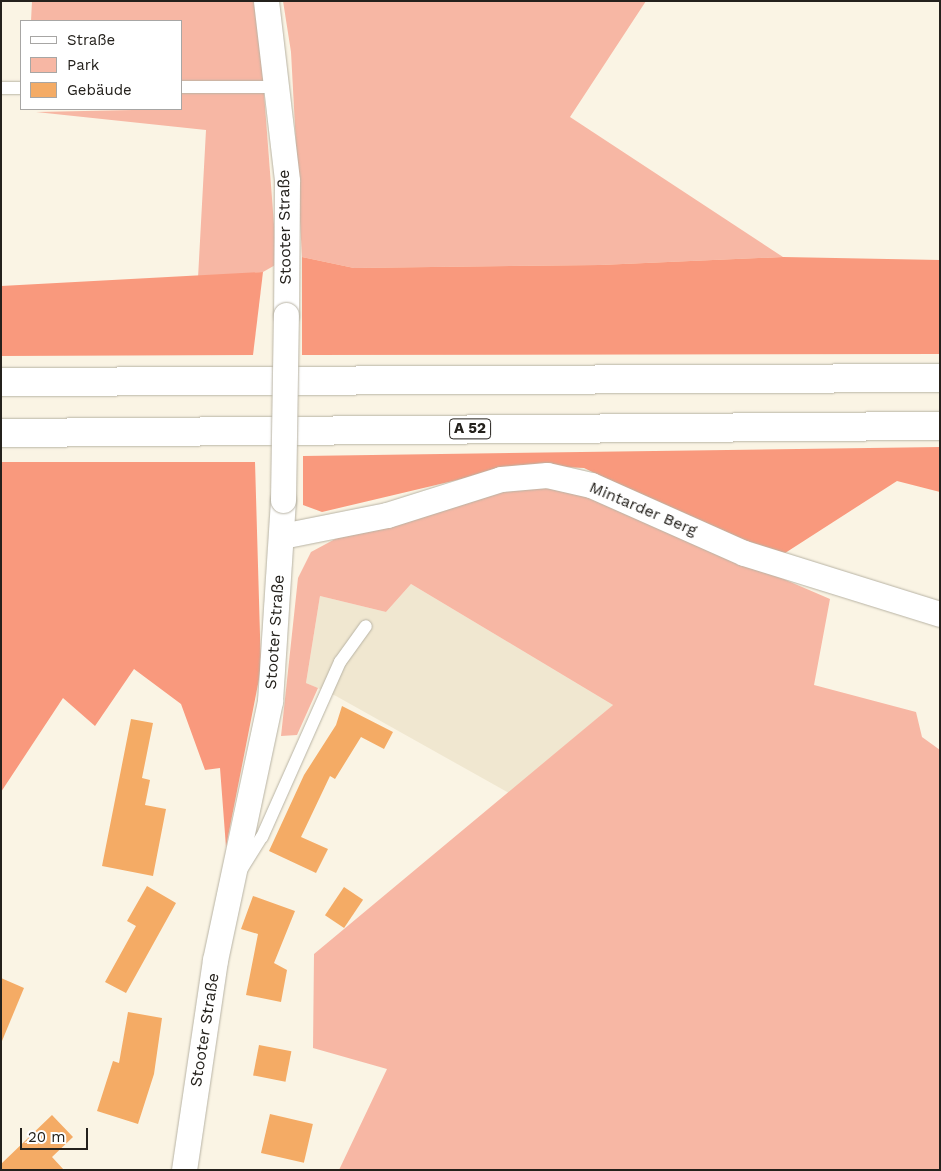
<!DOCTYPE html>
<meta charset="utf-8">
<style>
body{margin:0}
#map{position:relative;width:941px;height:1171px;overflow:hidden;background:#faf4e4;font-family:"Work Sans",sans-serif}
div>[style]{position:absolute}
.built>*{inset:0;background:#f0e7d0}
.green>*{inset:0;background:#f7b7a4}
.forest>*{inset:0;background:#f9997d}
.building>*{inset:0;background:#f4ab65;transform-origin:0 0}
.roads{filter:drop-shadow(0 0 1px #b8b3a4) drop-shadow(0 0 1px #b8b3a4)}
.service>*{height:12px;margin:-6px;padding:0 6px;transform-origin:6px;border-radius:6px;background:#fff}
.minor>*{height:25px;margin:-12.5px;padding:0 12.5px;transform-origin:12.5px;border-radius:12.5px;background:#fff}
.motorway>*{height:28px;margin:-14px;padding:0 14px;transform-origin:14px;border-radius:14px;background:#fff}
.bridges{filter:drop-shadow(0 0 1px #b8b3a4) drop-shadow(0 0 1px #b8b3a4)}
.minor-bridge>*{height:25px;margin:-12.5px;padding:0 12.5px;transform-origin:12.5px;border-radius:12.5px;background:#fff}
span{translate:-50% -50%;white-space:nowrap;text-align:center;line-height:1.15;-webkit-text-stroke:4px #fff;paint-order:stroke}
.shield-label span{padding:1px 4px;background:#fff;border:1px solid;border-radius:4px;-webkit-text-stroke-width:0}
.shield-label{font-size:15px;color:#24211c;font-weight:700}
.street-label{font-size:16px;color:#24211c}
.frame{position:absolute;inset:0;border:2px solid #24211c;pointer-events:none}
.legend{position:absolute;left:20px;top:20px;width:162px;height:90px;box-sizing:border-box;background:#fff;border:1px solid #a7a6a4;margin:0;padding:6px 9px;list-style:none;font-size:15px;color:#24211c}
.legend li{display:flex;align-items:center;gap:10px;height:25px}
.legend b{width:25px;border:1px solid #a7a6a4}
.scale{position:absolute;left:20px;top:1128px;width:68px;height:22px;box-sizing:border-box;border:2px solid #24211c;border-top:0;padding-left:6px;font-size:15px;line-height:18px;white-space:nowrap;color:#24211c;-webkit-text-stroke:4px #fff;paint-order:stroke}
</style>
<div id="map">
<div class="built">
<i style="clip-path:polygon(411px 584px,613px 705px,509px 793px,336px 696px,306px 683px,320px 596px,386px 612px)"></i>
</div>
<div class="green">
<i style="clip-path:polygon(32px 1px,257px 1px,277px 264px,263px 272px,198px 278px,206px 130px,36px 112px,181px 109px,181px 21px,31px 21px)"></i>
<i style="clip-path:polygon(283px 1px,646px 1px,570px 117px,783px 257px,600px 265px,354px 268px,302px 257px,291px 52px)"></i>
<i style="clip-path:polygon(557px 486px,639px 517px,830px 599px,814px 685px,916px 712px,922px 737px,940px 750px,940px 1170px,339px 1170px,387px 1069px,313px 1048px,314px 954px,613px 705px,411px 584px,386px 612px,320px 596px,306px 683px,318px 688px,297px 735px,281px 736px,298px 578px,311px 552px,337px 538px,506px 487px)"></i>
</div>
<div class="forest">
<i style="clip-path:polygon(302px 257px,354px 268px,600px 265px,783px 257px,940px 260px,940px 354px,302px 355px)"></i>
<i style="clip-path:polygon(263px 272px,253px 355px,1px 356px,1px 286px)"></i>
<i style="clip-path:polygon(940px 447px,940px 492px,897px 481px,782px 555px,745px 546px,584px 468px,521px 465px,322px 512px,303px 505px,303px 456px)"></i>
<i style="clip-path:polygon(1px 462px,255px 462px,261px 669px,226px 847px,220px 768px,205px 770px,181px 704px,134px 669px,95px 726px,63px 698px,1px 792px)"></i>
</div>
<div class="building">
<i style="clip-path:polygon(342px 706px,393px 732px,384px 749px,361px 737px,335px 779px,330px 776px,301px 837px,328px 849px,316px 873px,269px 851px,304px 775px,336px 725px)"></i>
<i style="clip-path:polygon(131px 719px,153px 723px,142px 778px,150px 780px,145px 805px,166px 809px,153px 876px,102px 866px)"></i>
<i style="clip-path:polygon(147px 886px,176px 903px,126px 993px,105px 982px,136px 926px,127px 921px)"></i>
<i style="left:344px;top:887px;width:23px;height:34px;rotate:34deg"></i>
<i style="clip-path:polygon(253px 896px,295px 911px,274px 963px,287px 970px,281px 1002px,246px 995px,258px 934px,241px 929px)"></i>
<i style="clip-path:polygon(1px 978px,24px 988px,2px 1041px,1px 1041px)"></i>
<i style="clip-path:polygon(128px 1012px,162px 1018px,154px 1074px,138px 1124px,97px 1111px,113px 1061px,119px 1063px)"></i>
<i style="left:259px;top:1045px;width:33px;height:31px;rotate:11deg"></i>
<i style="left:270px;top:1114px;width:44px;height:40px;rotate:13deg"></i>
<i style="clip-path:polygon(52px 1115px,73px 1137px,52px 1157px,64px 1170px,1px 1170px,1px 1164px)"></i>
</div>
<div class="roads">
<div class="service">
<i style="left:181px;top:87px;width:96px"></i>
<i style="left:1px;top:88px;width:20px"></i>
<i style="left:241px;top:870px;width:39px;rotate:-58deg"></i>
<i style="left:262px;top:837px;width:192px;rotate:-66deg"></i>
<i style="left:340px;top:662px;width:44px;rotate:-54.2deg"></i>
</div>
<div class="minor">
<i style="left:266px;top:1px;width:181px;rotate:83.3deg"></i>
<i style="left:287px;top:181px;width:134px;rotate:90.4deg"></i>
<i style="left:282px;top:536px;width:107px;rotate:-11.3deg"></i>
<i style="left:387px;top:515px;width:120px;rotate:-17.5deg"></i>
<i style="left:501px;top:479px;width:46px;rotate:-5deg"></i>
<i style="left:547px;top:475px;width:45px;rotate:12.8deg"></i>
<i style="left:591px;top:485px;width:167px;rotate:24deg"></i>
<i style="left:744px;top:553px;width:205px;rotate:17.3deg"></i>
<i style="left:184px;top:1170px;width:212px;rotate:-81.6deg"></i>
<i style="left:215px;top:960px;width:265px;rotate:-78deg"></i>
<i style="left:270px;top:701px;width:201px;rotate:-86.3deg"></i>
</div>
<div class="motorway">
<i style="left:1px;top:382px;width:939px;rotate:-0.24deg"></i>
<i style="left:1px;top:433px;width:939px;rotate:-0.43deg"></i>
</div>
</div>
<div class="bridges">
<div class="minor-bridge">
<i style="left:283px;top:500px;width:185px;rotate:-89.1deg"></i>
</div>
</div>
<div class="shield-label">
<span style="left:470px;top:429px">A 52</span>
</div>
<div class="street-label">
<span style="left:285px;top:227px;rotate:-91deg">Stooter Straße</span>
<span style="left:643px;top:509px;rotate:23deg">Mintarder Berg</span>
<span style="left:275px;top:632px;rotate:-86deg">Stooter Straße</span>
<span style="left:205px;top:1030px;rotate:-81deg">Stooter Straße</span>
</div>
<div class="frame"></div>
<ul class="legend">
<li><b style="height:6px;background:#fff"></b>Straße</li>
<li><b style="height:14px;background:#f7b7a4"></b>Park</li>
<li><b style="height:14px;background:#f4ab65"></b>Gebäude</li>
</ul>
<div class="scale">20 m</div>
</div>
